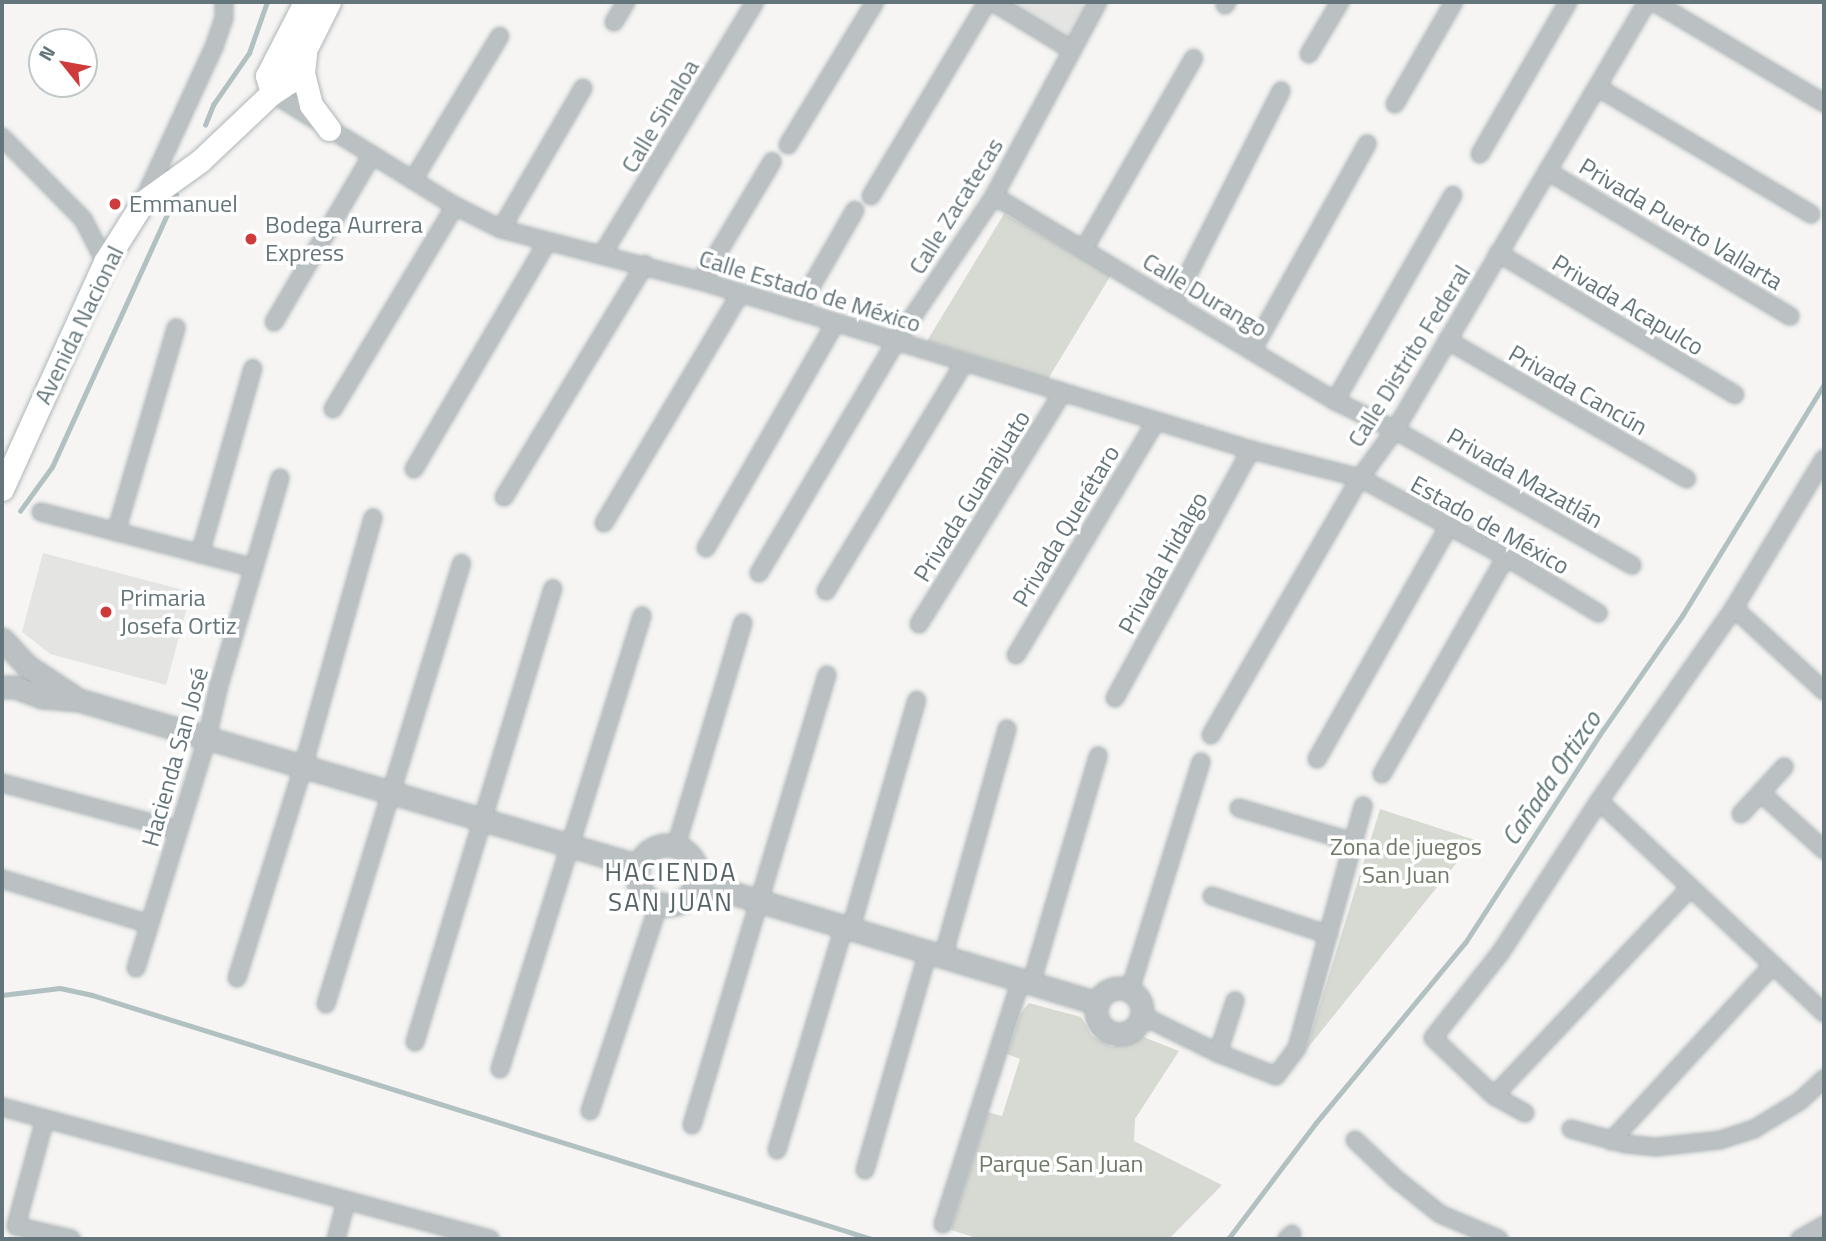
<!DOCTYPE html>
<meta charset="utf-8">
<style>
body{margin:0}
#map{position:relative;width:1826px;height:1241px;overflow:hidden;background:#f6f5f3;font-family:"Titillium Web",sans-serif}
div>[style]{position:absolute}
.built>*{inset:0;background:#e4e5e3}
.green>*{inset:0;background:#d7dad3}
.stream>*{height:4.5px;margin:-2.25px;padding:0 2.25px;transform-origin:2.25px;border-radius:2.25px;background:#b1c1c1}
.roads{filter:drop-shadow(0 0 2px #adb5b7) drop-shadow(0 0 2px #adb5b7)}
.minor>*{height:16px;margin:-8px;padding:0 8px;transform-origin:8px;border-radius:8px;background:#bbc0c2}
.tertiary>*{height:21px;margin:-10.5px;padding:0 10.5px;transform-origin:10.5px;border-radius:10.5px;background:#bbc0c2}
.tertiary>.ring{margin:-10.5px;padding:0;box-sizing:content-box;background:none;border:21px solid #bbc0c2;border-radius:50%}
.secondary>*{height:23px;margin:-11.5px;padding:0 11.5px;transform-origin:11.5px;border-radius:11.5px;background:#fff}
.dots>*{width:19px;height:19px;translate:-50% -50%;box-sizing:border-box;border:4px solid #fff;border-radius:50%}
span{translate:-50% -50%;white-space:nowrap;text-align:center;line-height:1.15;-webkit-text-stroke:7px #fff;paint-order:stroke}
.street-label{font-size:24px;color:#64767b}
.poi-label{font-size:24px;color:#64767b}
.left{translate:0 -50%;text-align:left}
.park-label{font-size:24px;color:#6e7966}
.water-label{font-size:26px;color:#5f7676;font-style:italic}
.neighbourhood-label{font-size:26px;color:#556367;letter-spacing:2px}
.frame{position:absolute;inset:0;border:4px solid #64767b;pointer-events:none}
.north{position:absolute;left:28px;top:28px;width:70px;height:70px;box-sizing:border-box;background:#fff;border:2px solid #c1c8ca;border-radius:50%;rotate:301deg;font-size:19px;font-weight:700;line-height:28px;text-align:center;color:#64767b}
.north::after{content:'';display:block;margin:auto;width:24px;height:32px;background:#cf3b3a;clip-path:polygon(50% 0,100% 100%,50% 72%,0 100%)}
</style>
<div id="map">
<div class="built">
<i style="clip-path:polygon(1003px 2px,1093px 2px,1070px 41px)"></i>
<i style="clip-path:polygon(43px 553px,191px 592px,166px 685px,50px 654px,22px 632px)"></i>
</div>
<div class="green">
<i style="clip-path:polygon(1004px 214px,1111px 275px,1048px 379px,927px 341px)"></i>
<i style="clip-path:polygon(1380px 809px,1475px 840px,1306px 1050px)"></i>
<i style="clip-path:polygon(1029px 1003px,1081px 1017px,1092px 1036px,1112px 1047px,1141px 1036px,1179px 1051px,1135px 1119px,1134px 1141px,1222px 1185px,1169px 1239px,980px 1239px,951px 1230px,988px 1112px,1002px 1116px,1020px 1059px,1007px 1054px,1021px 1013px)"></i>
</div>
<div class="stream">
<i style="left:205px;top:125px;width:22px;rotate:-68deg"></i>
<i style="left:213px;top:105px;width:63px;rotate:-55.3deg"></i>
<i style="left:249px;top:53px;width:54px;rotate:-70.6deg"></i>
<i style="left:20px;top:511px;width:54px;rotate:-54deg"></i>
<i style="left:52px;top:467px;width:299px;rotate:-65.5deg"></i>
<i style="left:2px;top:995px;width:58px;rotate:-6.9deg"></i>
<i style="left:60px;top:988px;width:33px;rotate:12deg"></i>
<i style="left:92px;top:995px;width:817px;rotate:17.37deg"></i>
<i style="left:1228px;top:1239px;width:144px;rotate:-52.9deg"></i>
<i style="left:1315px;top:1124px;width:235px;rotate:-50.4deg"></i>
<i style="left:1465px;top:943px;width:254px;rotate:-57.1deg"></i>
<i style="left:1603px;top:730px;width:139px;rotate:-55.3deg"></i>
<i style="left:1682px;top:616px;width:272px;rotate:-58.5deg"></i>
</div>
<div class="roads">
<div class="minor">
<i style="left:993px;top:2px;width:90px;rotate:31.4deg"></i>
<i style="left:1654px;top:2px;width:198px;rotate:30.7deg"></i>
<i style="left:1225px;top:5px;width:4px;rotate:-56deg"></i>
<i style="left:614px;top:22px;width:23px;rotate:-59deg"></i>
<i style="left:1309px;top:54px;width:61px;rotate:-59.2deg"></i>
<i style="left:1597px;top:87px;width:249px;rotate:30.7deg"></i>
<i style="left:272px;top:93px;width:215px;rotate:31.7deg"></i>
<i style="left:455px;top:206px;width:51px;rotate:26.6deg"></i>
<i style="left:501px;top:229px;width:207px;rotate:14.6deg"></i>
<i style="left:701px;top:281px;width:575px;rotate:17.08deg"></i>
<i style="left:1251px;top:450px;width:113px;rotate:14.4deg"></i>
<i style="left:1360px;top:478px;width:166px;rotate:28.4deg"></i>
<i style="left:1506px;top:557px;width:108px;rotate:31.3deg"></i>
<i style="left:1395px;top:104px;width:118px;rotate:-60deg"></i>
<i style="left:2px;top:137px;width:115px;rotate:45.4deg"></i>
<i style="left:83px;top:219px;width:48px;rotate:62.9deg"></i>
<i style="left:788px;top:145px;width:167px;rotate:-58.7deg"></i>
<i style="left:1480px;top:154px;width:176px;rotate:-59.9deg"></i>
<i style="left:1549px;top:172px;width:281px;rotate:30.9deg"></i>
<i style="left:413px;top:180px;width:168px;rotate:-58.9deg"></i>
<i style="left:871px;top:196px;width:226px;rotate:-59.1deg"></i>
<i style="left:994px;top:196px;width:398px;rotate:31deg"></i>
<i style="left:1335px;top:401px;width:67px;rotate:25.8deg"></i>
<i style="left:1395px;top:430px;width:273px;rotate:29.7deg"></i>
<i style="left:144px;top:199px;width:167px;rotate:-65.3deg"></i>
<i style="left:214px;top:47px;width:31px;rotate:-71deg"></i>
<i style="left:224px;top:18px;width:16px;rotate:-90deg"></i>
<i style="left:501px;top:229px;width:163px;rotate:-59.8deg"></i>
<i style="left:1084px;top:249px;width:220px;rotate:-60.1deg"></i>
<i style="left:603px;top:253px;width:293px;rotate:-58.8deg"></i>
<i style="left:1498px;top:253px;width:276px;rotate:30.9deg"></i>
<i style="left:701px;top:281px;width:139px;rotate:-59.2deg"></i>
<i style="left:1173px;top:304px;width:239px;rotate:-63.1deg"></i>
<i style="left:797px;top:311px;width:116px;rotate:-60.1deg"></i>
<i style="left:274px;top:322px;width:194px;rotate:-59.6deg"></i>
<i style="left:1447px;top:340px;width:277px;rotate:30.1deg"></i>
<i style="left:1253px;top:349px;width:235px;rotate:-60.9deg"></i>
<i style="left:1335px;top:401px;width:237px;rotate:-60.2deg"></i>
<i style="left:333px;top:409px;width:237px;rotate:-59deg"></i>
<i style="left:414px;top:469px;width:263px;rotate:-59.6deg"></i>
<i style="left:504px;top:497px;width:272px;rotate:-58.8deg"></i>
<i style="left:41px;top:512px;width:220px;rotate:14.7deg"></i>
<i style="left:604px;top:523px;width:266px;rotate:-59.3deg"></i>
<i style="left:116px;top:532px;width:213px;rotate:-73.6deg"></i>
<i style="left:706px;top:548px;width:258px;rotate:-60.1deg"></i>
<i style="left:200px;top:554px;width:193px;rotate:-74.1deg"></i>
<i style="left:759px;top:573px;width:271px;rotate:-59.4deg"></i>
<i style="left:897px;top:340px;width:174px;rotate:-56deg"></i>
<i style="left:994px;top:196px;width:220px;rotate:-61.8deg"></i>
<i style="left:826px;top:591px;width:267px;rotate:-58.8deg"></i>
<i style="left:1734px;top:608px;width:122px;rotate:42.7deg"></i>
<i style="left:919px;top:624px;width:273px;rotate:-58.2deg"></i>
<i style="left:1016px;top:655px;width:273px;rotate:-59.1deg"></i>
<i style="left:1115px;top:698px;width:283px;rotate:-61.3deg"></i>
<i style="left:1211px;top:735px;width:297px;rotate:-59.9deg"></i>
<i style="left:1360px;top:478px;width:59px;rotate:-53.9deg"></i>
<i style="left:1395px;top:430px;width:497px;rotate:-59.5deg"></i>
<i style="left:1317px;top:759px;width:266px;rotate:-60.5deg"></i>
<i style="left:1382px;top:774px;width:250px;rotate:-60.3deg"></i>
<i style="left:2px;top:783px;width:181px;rotate:15deg"></i>
<i style="left:1761px;top:793px;width:85px;rotate:42.1deg"></i>
<i style="left:1599px;top:801px;width:309px;rotate:43.3deg"></i>
<i style="left:1239px;top:808px;width:119px;rotate:16.6deg"></i>
<i style="left:1741px;top:814px;width:64px;rotate:-47.5deg"></i>
<i style="left:676px;top:846px;width:233px;rotate:-73.3deg"></i>
<i style="left:2px;top:879px;width:154px;rotate:17deg"></i>
<i style="left:1212px;top:896px;width:123px;rotate:18.4deg"></i>
<i style="left:851px;top:928px;width:237px;rotate:-73.9deg"></i>
<i style="left:943px;top:957px;width:237px;rotate:-74.3deg"></i>
<i style="left:136px;top:968px;width:241px;rotate:-72.8deg"></i>
<i style="left:207px;top:738px;width:50px;rotate:-77.3deg"></i>
<i style="left:218px;top:689px;width:220px;rotate:-73.6deg"></i>
<i style="left:237px;top:978px;width:221px;rotate:-72.6deg"></i>
<i style="left:303px;top:767px;width:259px;rotate:-74.3deg"></i>
<i style="left:1031px;top:984px;width:238px;rotate:-73.6deg"></i>
<i style="left:1130px;top:990px;width:239px;rotate:-72.7deg"></i>
<i style="left:326px;top:1004px;width:461px;rotate:-72.9deg"></i>
<i style="left:1143px;top:1016px;width:84px;rotate:26.3deg"></i>
<i style="left:1218px;top:1053px;width:62px;rotate:21.6deg"></i>
<i style="left:1276px;top:1076px;width:35px;rotate:-53deg"></i>
<i style="left:1297px;top:1048px;width:251px;rotate:-74.7deg"></i>
<i style="left:415px;top:1042px;width:474px;rotate:-73.1deg"></i>
<i style="left:1218px;top:1053px;width:55px;rotate:-71.9deg"></i>
<i style="left:500px;top:1069px;width:475px;rotate:-72.6deg"></i>
<i style="left:1494px;top:1096px;width:286px;rotate:-46.7deg"></i>
<i style="left:2px;top:1107px;width:506px;rotate:15.14deg"></i>
<i style="left:590px;top:1111px;width:218px;rotate:-71.6deg"></i>
<i style="left:1525px;top:1113px;width:35px;rotate:-151deg"></i>
<i style="left:1494px;top:1096px;width:84px;rotate:-136.4deg"></i>
<i style="left:1433px;top:1038px;width:110px;rotate:-51.7deg"></i>
<i style="left:1501px;top:952px;width:180px;rotate:-57deg"></i>
<i style="left:1599px;top:801px;width:236px;rotate:-55deg"></i>
<i style="left:1734px;top:608px;width:174px;rotate:-58.9deg"></i>
<i style="left:45px;top:1119px;width:111px;rotate:105.2deg"></i>
<i style="left:16px;top:1226px;width:57px;rotate:13.3deg"></i>
<i style="left:692px;top:1125px;width:470px;rotate:-73.3deg"></i>
<i style="left:1571px;top:1129px;width:57px;rotate:15.3deg"></i>
<i style="left:1626px;top:1144px;width:30px;rotate:6deg"></i>
<i style="left:1656px;top:1147px;width:64px;rotate:-6.2deg"></i>
<i style="left:1720px;top:1140px;width:36px;rotate:-18deg"></i>
<i style="left:1754px;top:1129px;width:54px;rotate:-31.3deg"></i>
<i style="left:1800px;top:1101px;width:33px;rotate:-43deg"></i>
<i style="left:1355px;top:1140px;width:57px;rotate:43.6deg"></i>
<i style="left:1396px;top:1179px;width:56px;rotate:38.5deg"></i>
<i style="left:1440px;top:1214px;width:64px;rotate:23deg"></i>
<i style="left:1611px;top:1141px;width:239px;rotate:-47.4deg"></i>
<i style="left:777px;top:1150px;width:233px;rotate:-73.3deg"></i>
<i style="left:865px;top:1170px;width:227px;rotate:-73.9deg"></i>
<i style="left:943px;top:1224px;width:256px;rotate:-72.3deg"></i>
<i style="left:336px;top:1239px;width:39px;rotate:-75deg"></i>
<i style="left:1287px;top:1239px;width:7px;rotate:-45deg"></i>
<i style="left:1800px;top:1239px;width:28px;rotate:-30deg"></i>
</div>
<div class="tertiary">
<i style="left:2px;top:639px;width:37px;rotate:47deg"></i>
<i style="left:27px;top:666px;width:60px;rotate:33.4deg"></i>
<i style="left:2px;top:687px;width:13px"></i>
<i style="left:15px;top:687px;width:30px;rotate:20deg"></i>
<i style="left:43px;top:697px;width:36px;rotate:5deg"></i>
<i style="left:79px;top:700px;width:584px;rotate:16.51deg"></i>
<i class="ring" style="left:637px;top:845px;width:39px;height:39px"></i>
<i style="left:696px;top:882px;width:419px;rotate:16.8deg"></i>
<i class="ring" style="left:1096px;top:988px;width:25px;height:25px"></i>
</div>
<div class="secondary">
<i style="left:305px;top:54px;width:19px;rotate:96deg"></i>
<i style="left:303px;top:73px;width:33px;rotate:76deg"></i>
<i style="left:311px;top:105px;width:30px;rotate:53deg"></i>
<i style="left:272px;top:93px;width:18px;rotate:-106deg"></i>
<i style="left:267px;top:76px;width:83px;rotate:-62.8deg"></i>
<i style="left:2px;top:489px;width:249px;rotate:-65.6deg"></i>
<i style="left:105px;top:262px;width:71px;rotate:-57.7deg"></i>
<i style="left:143px;top:202px;width:70px;rotate:-35.7deg"></i>
<i style="left:200px;top:161px;width:99px;rotate:-43.4deg"></i>
<i style="left:272px;top:93px;width:20px;rotate:-33deg"></i>
<i style="left:289px;top:82px;width:89px;rotate:-63.4deg"></i>
</div>
</div>
<div class="dots">
<i style="left:115px;top:204px;background:#cf3b3a"></i>
<i style="left:251px;top:239px;background:#cf3b3a"></i>
<i style="left:106px;top:612px;background:#cf3b3a"></i>
</div>
<div class="street-label">
<span style="left:660px;top:116px;rotate:-59deg">Calle Sinaloa</span>
<span style="left:956px;top:206px;rotate:-58deg">Calle Zacatecas</span>
<span style="left:1681px;top:224px;rotate:31deg">Privada Puerto Vallarta</span>
<span style="left:810px;top:291px;rotate:17deg">Calle Estado de México</span>
<span style="left:1205px;top:295px;rotate:31deg">Calle Durango</span>
<span style="left:1628px;top:305px;rotate:31deg">Privada Acapulco</span>
<span style="left:79px;top:325px;rotate:-64deg">Avenida Nacional</span>
<span style="left:1409px;top:356px;rotate:-58deg">Calle Distrito Federal</span>
<span style="left:1578px;top:390px;rotate:30deg">Privada Cancún</span>
<span style="left:1525px;top:478px;rotate:30deg">Privada Mazatlán</span>
<span style="left:972px;top:496px;rotate:-58deg">Privada Guanajuato</span>
<span style="left:1490px;top:525px;rotate:29deg">Estado de México</span>
<span style="left:1066px;top:526px;rotate:-59deg">Privada Querétaro</span>
<span style="left:1163px;top:563px;rotate:-61deg">Privada Hidalgo</span>
<span style="left:175px;top:757px;rotate:-74deg">Hacienda San José</span>
</div>
<div class="poi-label">
<span class="left" style="left:129px;top:204px">Emmanuel</span>
<span class="left" style="left:265px;top:239px">Bodega Aurrera<br>Express</span>
<span class="left" style="left:120px;top:612px">Primaria<br>Josefa Ortiz</span>
</div>
<div class="park-label">
<span style="left:1406px;top:861px">Zona de juegos<br>San Juan</span>
<span style="left:1061px;top:1164px">Parque San Juan</span>
</div>
<div class="water-label">
<span style="left:1551px;top:778px;rotate:-56deg">Cañada Ortizco</span>
</div>
<div class="neighbourhood-label">
<span style="left:671px;top:887px">HACIENDA<br>SAN JUAN</span>
</div>
<div class="frame"></div>
<div class="north">N</div>
</div>
